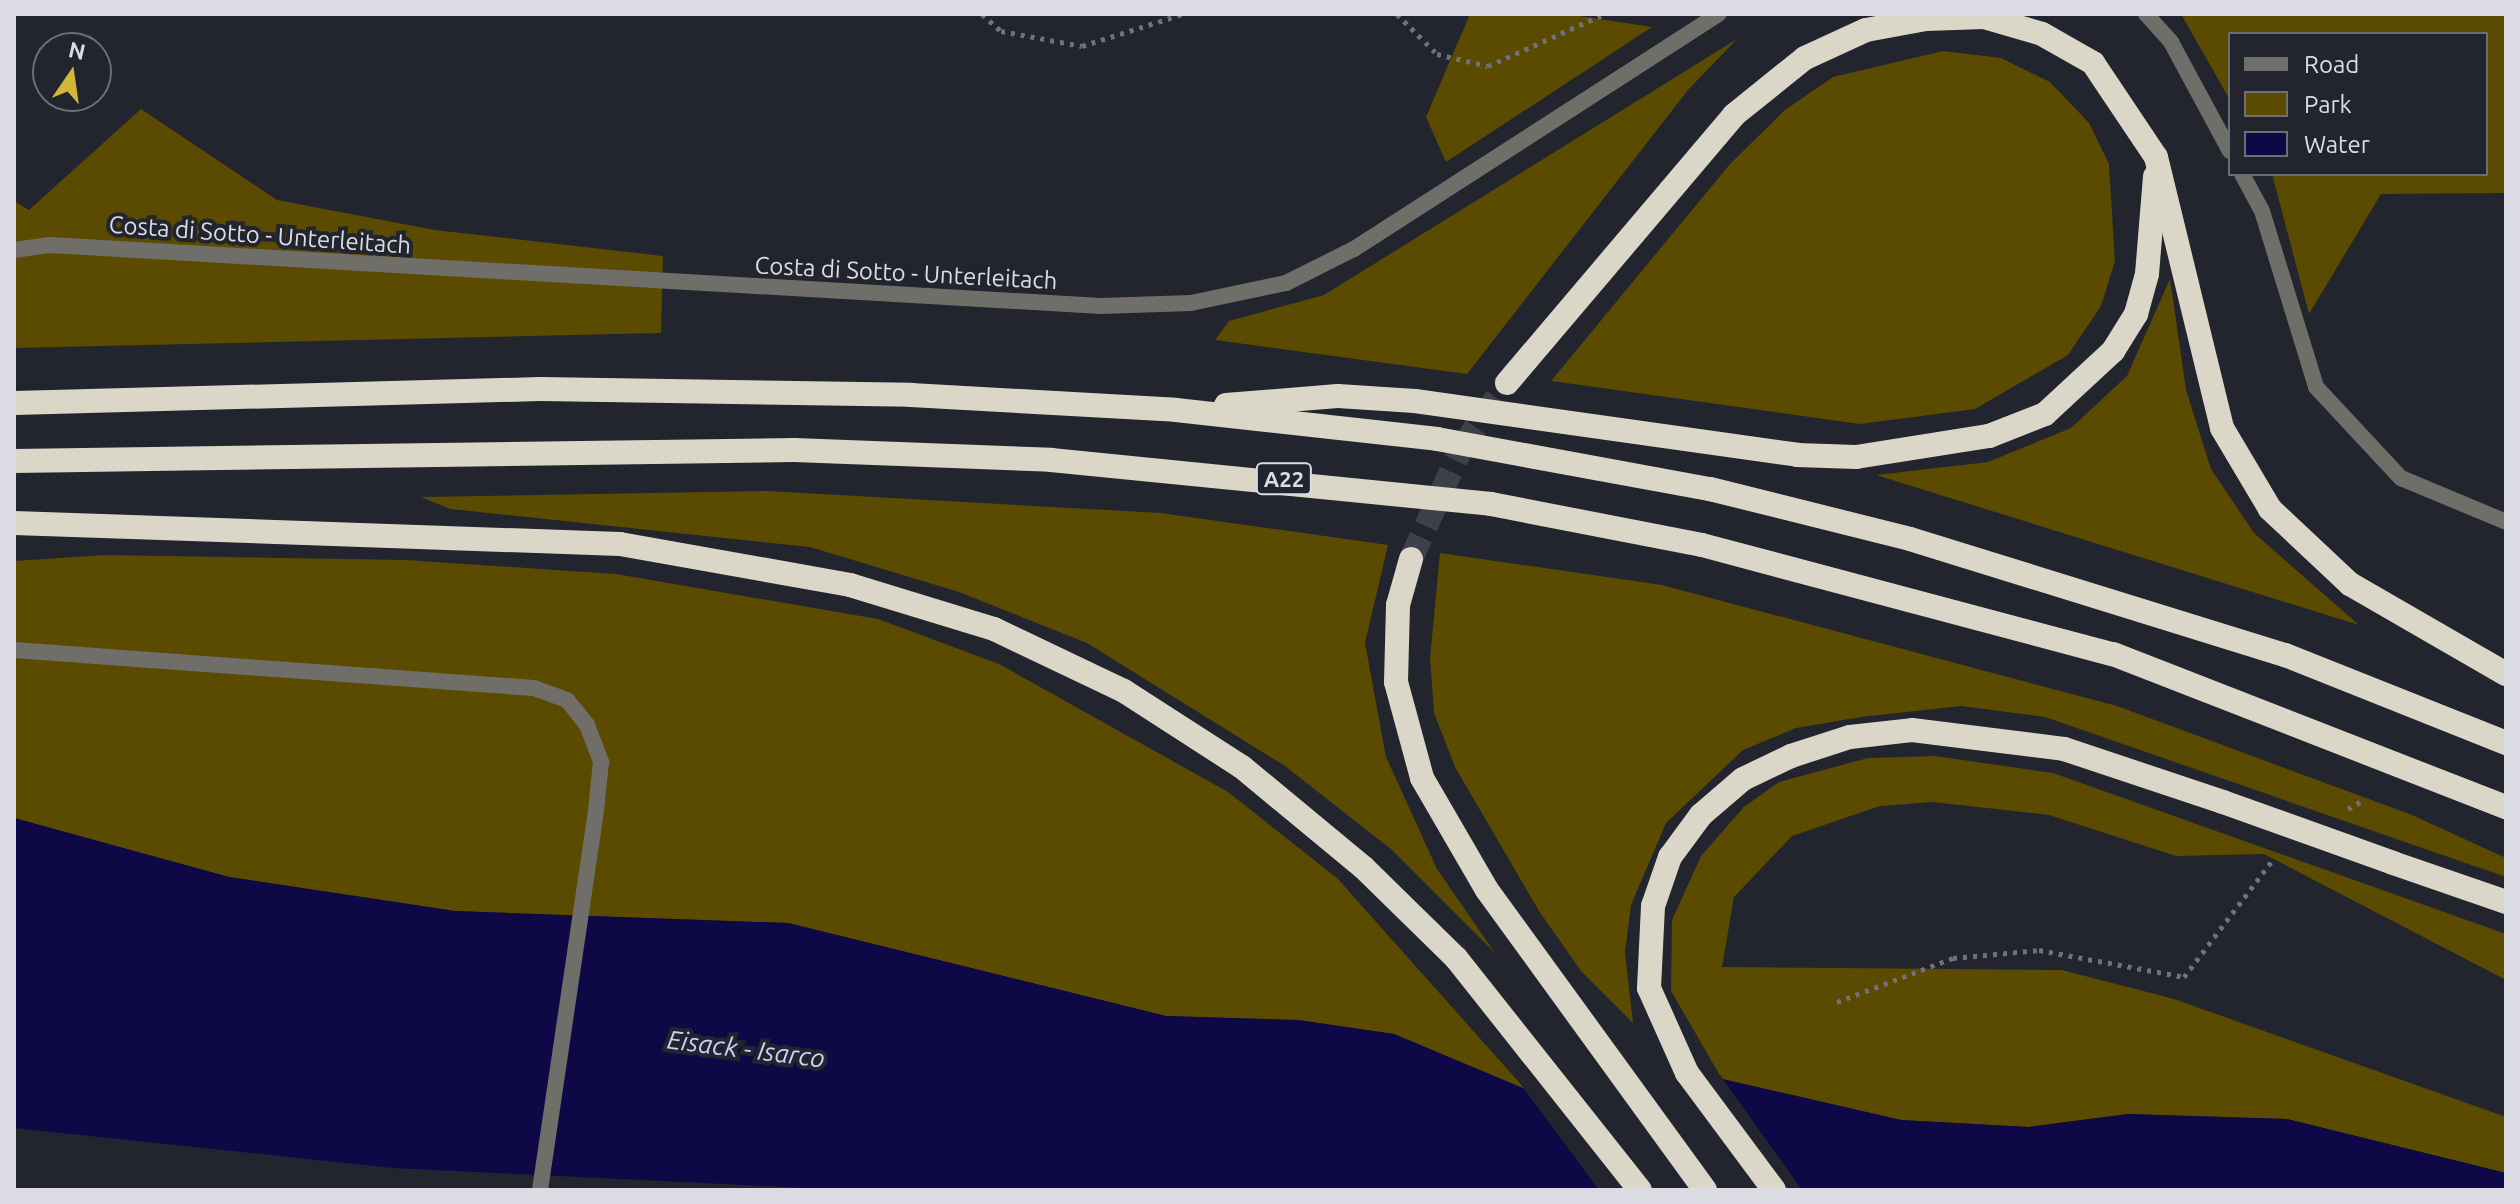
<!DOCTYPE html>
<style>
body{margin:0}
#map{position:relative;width:2520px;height:1204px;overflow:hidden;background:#22242e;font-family:Ubuntu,sans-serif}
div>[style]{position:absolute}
.green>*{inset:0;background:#5a4b00}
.water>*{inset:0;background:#0e0846}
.pier>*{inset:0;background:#22242e}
.motorway-tunnel>*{height:24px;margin-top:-12px;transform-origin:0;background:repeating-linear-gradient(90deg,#3e4049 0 24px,transparent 0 36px)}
.path>*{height:5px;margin-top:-2.5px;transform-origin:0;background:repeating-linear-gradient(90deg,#70717a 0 4px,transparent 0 10px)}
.service>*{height:16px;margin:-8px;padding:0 8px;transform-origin:8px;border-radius:8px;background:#706e69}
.minor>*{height:16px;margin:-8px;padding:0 8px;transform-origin:8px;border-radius:8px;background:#706e69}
.motorway>*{height:24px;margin:-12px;padding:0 12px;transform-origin:12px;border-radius:12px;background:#dad7c8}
.motorway-bridge>*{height:24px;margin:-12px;padding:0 12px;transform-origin:12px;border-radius:12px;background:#dad7c8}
span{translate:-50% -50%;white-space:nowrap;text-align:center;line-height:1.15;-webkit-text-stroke:8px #22242e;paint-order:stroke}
.shield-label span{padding:2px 6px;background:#22242e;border:2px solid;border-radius:6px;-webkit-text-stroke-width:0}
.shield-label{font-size:22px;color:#dbdce3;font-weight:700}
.street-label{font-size:24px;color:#dbdce3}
.water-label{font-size:26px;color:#c8d1f8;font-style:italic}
.frame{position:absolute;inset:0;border:16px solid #dbdce3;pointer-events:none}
.legend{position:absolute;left:2228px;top:32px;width:260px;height:144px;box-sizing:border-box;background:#22242e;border:2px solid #6c6e76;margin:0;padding:10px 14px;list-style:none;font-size:24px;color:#dbdce3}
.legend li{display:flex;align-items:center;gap:16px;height:40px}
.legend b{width:40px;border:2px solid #6c6e76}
.north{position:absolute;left:32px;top:32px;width:80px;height:80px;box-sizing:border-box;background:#22242e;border:2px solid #6c6e76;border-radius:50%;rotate:13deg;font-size:22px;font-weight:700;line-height:32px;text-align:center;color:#dbdce3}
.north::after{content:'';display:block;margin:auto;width:28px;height:36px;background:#d3b635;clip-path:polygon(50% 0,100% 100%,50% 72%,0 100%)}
</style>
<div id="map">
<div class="green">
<i style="clip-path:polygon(1470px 14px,1566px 14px,1652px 27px,1446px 162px,1426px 117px)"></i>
<i style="clip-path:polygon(2181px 14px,2506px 14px,2506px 193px,2381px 194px,2309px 314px,2272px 174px,2486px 174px,2486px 34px,2230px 34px,2230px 100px)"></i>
<i style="clip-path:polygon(1737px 39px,1688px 90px,1467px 374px,1215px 340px,1229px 321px,1324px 295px)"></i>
<i style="clip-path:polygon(1943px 51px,2001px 58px,2050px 82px,2089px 123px,2109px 164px,2115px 261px,2101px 306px,2068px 355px,1975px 409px,1860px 424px,1551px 381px,1730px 164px,1785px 110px,1833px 77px)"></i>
<i style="clip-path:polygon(141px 109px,277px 200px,435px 230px,663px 256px,661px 333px,14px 348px,14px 201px,29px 210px)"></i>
<i style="clip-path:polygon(2170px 279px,2186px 390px,2211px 469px,2254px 533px,2359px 625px,1876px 475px,1988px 462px,2071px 428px,2127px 376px)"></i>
<i style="clip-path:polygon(768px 491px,1161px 513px,1388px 545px,1365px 643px,1386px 757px,1437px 869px,1495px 953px,1392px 850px,1285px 766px,1087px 643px,959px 592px,810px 547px,450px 509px,421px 497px)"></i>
<i style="clip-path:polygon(1440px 553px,1662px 585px,2117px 706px,2412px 815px,2506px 858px,2506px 877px,2045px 717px,1961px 706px,1861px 717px,1796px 728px,1743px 750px,1666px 823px,1631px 905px,1625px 952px,1633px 1023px,1581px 971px,1539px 911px,1455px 767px,1434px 713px,1430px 658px)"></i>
<i style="clip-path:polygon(106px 555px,406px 560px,616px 574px,878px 619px,999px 664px,1228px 792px,1337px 878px,1525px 1089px,1394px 1034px,1298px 1020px,1166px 1016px,788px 923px,455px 911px,229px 877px,14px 818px,14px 561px)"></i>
<i style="clip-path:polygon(1935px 756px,2053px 773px,2506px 934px,2506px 980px,2264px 854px,2176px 856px,2049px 815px,1932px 802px,1880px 806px,1792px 836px,1734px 897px,1722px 967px,2062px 970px,2174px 999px,2506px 1117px,2506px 1173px,2287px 1119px,2128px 1114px,2029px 1127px,1901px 1120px,1722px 1079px,1671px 991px,1672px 920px,1701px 856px,1744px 807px,1779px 782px,1868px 758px)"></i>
</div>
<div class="water">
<i style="clip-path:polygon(14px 818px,229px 877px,455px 911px,788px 923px,1166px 1016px,1298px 1020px,1394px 1034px,1525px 1089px,1722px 1079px,1901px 1120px,2029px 1127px,2128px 1114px,2287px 1119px,2506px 1173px,2506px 1190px,849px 1190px,393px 1168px,14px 1128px)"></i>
</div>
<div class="pier">
<i style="clip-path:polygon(1720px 1075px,1802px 1190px,1599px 1190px,1519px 1082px)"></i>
</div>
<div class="motorway-tunnel">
<i style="left:1411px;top:559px;width:123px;rotate:-65.5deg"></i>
<i style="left:1462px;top:447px;width:78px;rotate:-54.9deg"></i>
</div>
<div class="path">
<i style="left:982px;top:14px;width:25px;rotate:42deg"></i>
<i style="left:1001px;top:31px;width:82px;rotate:10.5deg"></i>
<i style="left:1082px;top:46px;width:106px;rotate:-17.6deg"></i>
<i style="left:1397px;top:14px;width:57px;rotate:45deg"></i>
<i style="left:1437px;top:54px;width:52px;rotate:13.2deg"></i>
<i style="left:1488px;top:66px;width:127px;rotate:-24.1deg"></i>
<i style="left:2348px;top:809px;width:14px;rotate:-30deg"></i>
<i style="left:1837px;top:1002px;width:124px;rotate:-20.8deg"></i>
<i style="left:1953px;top:958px;width:86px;rotate:-5.3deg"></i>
<i style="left:2039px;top:950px;width:147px;rotate:10.5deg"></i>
<i style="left:2184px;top:977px;width:149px;rotate:-52.9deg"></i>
</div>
<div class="service">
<i style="left:540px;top:1190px;width:384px;rotate:-81.6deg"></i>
</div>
<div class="minor">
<i style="left:2146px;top:14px;width:38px;rotate:48deg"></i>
<i style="left:2171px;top:42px;width:124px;rotate:61.6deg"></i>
<i style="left:2242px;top:174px;width:42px;rotate:61.6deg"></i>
<i style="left:2262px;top:211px;width:184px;rotate:72.9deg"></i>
<i style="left:2316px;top:387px;width:125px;rotate:47deg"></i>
<i style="left:2401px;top:478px;width:114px;rotate:22.7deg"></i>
<i style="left:14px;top:250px;width:36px;rotate:-8deg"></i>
<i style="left:50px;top:245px;width:1053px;rotate:3.32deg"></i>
<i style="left:1101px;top:306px;width:90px;rotate:-1.9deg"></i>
<i style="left:1191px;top:303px;width:97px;rotate:-11.9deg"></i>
<i style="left:1286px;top:283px;width:76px;rotate:-26.6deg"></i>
<i style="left:1354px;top:249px;width:434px;rotate:-32.8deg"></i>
<i style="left:14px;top:650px;width:521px;rotate:4.18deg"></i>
<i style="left:534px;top:688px;width:35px;rotate:20deg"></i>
<i style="left:567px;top:700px;width:32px;rotate:51deg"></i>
<i style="left:587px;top:725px;width:40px;rotate:69deg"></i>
<i style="left:601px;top:762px;width:48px;rotate:95.9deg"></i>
</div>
<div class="motorway">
<i style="left:1507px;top:383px;width:351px;rotate:-49.7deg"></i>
<i style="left:1734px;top:115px;width:91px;rotate:-38.8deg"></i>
<i style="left:1805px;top:58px;width:67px;rotate:-24.7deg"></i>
<i style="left:1866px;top:30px;width:61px;rotate:-10.4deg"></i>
<i style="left:1926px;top:19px;width:58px;rotate:-2deg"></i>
<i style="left:1984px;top:17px;width:60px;rotate:16.3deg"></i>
<i style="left:2042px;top:34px;width:59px;rotate:29.6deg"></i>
<i style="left:2093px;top:63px;width:113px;rotate:56.2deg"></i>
<i style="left:2156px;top:157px;width:279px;rotate:76.3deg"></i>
<i style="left:2222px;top:428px;width:94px;rotate:59.3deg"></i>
<i style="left:2270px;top:509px;width:110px;rotate:43.2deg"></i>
<i style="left:2350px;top:584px;width:180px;rotate:30deg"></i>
<i style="left:14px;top:403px;width:526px;rotate:-1.52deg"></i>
<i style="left:540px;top:389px;width:371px;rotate:0.9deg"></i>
<i style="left:911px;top:395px;width:265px;rotate:3.2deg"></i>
<i style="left:1176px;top:410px;width:263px;rotate:6.3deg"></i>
<i style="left:1437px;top:439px;width:278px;rotate:10.4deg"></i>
<i style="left:1710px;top:489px;width:206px;rotate:14deg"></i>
<i style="left:1910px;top:539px;width:393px;rotate:17.2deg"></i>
<i style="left:2285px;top:655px;width:238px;rotate:21.7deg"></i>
<i style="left:1226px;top:405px;width:112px;rotate:-4.6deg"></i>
<i style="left:1338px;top:396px;width:77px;rotate:3.7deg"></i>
<i style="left:1415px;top:401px;width:386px;rotate:8deg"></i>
<i style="left:1797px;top:455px;width:59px;rotate:1.9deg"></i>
<i style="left:1856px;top:457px;width:135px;rotate:-9deg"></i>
<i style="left:1989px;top:436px;width:60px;rotate:-21.4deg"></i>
<i style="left:2045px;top:414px;width:93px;rotate:-42.8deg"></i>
<i style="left:2113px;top:351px;width:44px;rotate:-58.1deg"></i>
<i style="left:2136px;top:314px;width:41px;rotate:-74.6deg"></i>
<i style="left:2147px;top:274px;width:98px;rotate:-85.3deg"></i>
<i style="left:14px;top:461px;width:780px;rotate:-0.81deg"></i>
<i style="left:794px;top:450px;width:257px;rotate:2.2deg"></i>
<i style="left:1051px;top:460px;width:442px;rotate:5.7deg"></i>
<i style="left:1491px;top:504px;width:215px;rotate:11deg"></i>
<i style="left:1702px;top:545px;width:425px;rotate:14.9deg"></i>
<i style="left:2113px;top:654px;width:422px;rotate:21.3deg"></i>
<i style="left:14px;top:523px;width:606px;rotate:1.98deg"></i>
<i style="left:620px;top:544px;width:234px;rotate:10.1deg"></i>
<i style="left:850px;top:585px;width:151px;rotate:17deg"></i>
<i style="left:994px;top:629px;width:144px;rotate:25.5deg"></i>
<i style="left:1124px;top:691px;width:140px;rotate:32.8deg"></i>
<i style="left:1242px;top:767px;width:158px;rotate:39.6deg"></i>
<i style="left:1364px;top:868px;width:129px;rotate:44.4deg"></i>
<i style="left:1456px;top:958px;width:296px;rotate:51.6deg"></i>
<i style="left:1411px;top:559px;width:48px;rotate:105.8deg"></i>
<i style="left:1398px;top:605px;width:77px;rotate:91.5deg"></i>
<i style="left:1396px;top:682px;width:99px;rotate:74.8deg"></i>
<i style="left:1422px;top:778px;width:129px;rotate:59.9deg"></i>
<i style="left:1487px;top:890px;width:371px;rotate:54deg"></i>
<i style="left:2393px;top:863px;width:120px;rotate:19deg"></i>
<i style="left:1774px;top:1190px;width:146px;rotate:-126.6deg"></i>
<i style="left:1687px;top:1073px;width:93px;rotate:-114.1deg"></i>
<i style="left:1649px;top:988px;width:82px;rotate:-87.2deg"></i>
<i style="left:1653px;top:906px;width:52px;rotate:-70.9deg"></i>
<i style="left:1670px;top:857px;width:52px;rotate:-53.6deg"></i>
<i style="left:1701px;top:815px;width:55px;rotate:-40.6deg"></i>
<i style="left:1743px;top:779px;width:53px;rotate:-25.6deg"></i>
<i style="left:1791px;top:756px;width:62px;rotate:-17.9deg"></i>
<i style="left:1850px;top:737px;width:62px;rotate:-6.4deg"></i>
<i style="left:1912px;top:730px;width:153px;rotate:7.1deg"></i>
<i style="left:2064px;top:749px;width:168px;rotate:18.4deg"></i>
</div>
<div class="motorway-bridge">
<i style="left:2223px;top:802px;width:181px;rotate:19.7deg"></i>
</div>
<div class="shield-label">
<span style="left:1284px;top:479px">A22</span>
</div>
<div class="street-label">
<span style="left:260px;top:235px;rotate:4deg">Costa di Sotto - Unterleitach</span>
<span style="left:906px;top:273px;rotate:3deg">Costa di Sotto - Unterleitach</span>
</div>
<div class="water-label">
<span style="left:746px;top:1049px;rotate:7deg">Eisack - Isarco</span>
</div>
<div class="frame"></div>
<ul class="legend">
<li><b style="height:10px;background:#706e69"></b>Road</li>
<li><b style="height:22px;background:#5a4b00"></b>Park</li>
<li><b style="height:22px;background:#0e0846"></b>Water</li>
</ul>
<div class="north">N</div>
</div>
